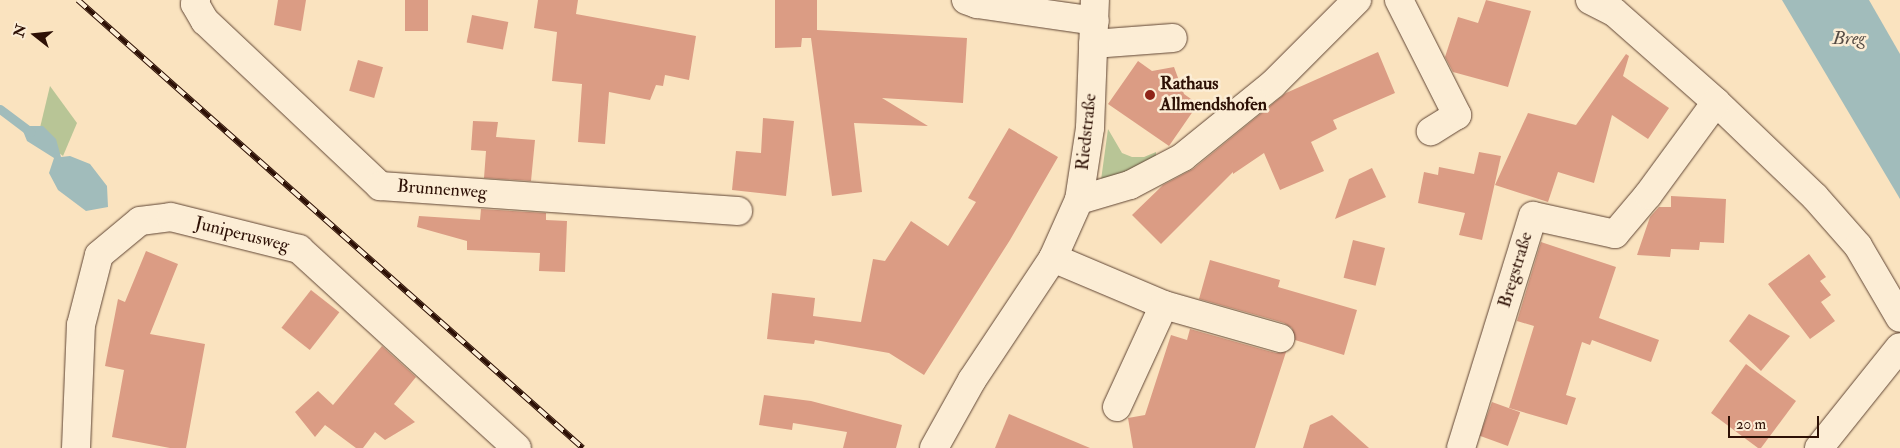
<!DOCTYPE html>
<meta charset="utf-8">
<style>
body{margin:0}
#map{position:relative;width:1900px;height:448px;overflow:hidden;background:#fae3bf;font-family:"IM FELL Double Pica",serif}
div>[style]{position:absolute}
.green>*{inset:0;background:#b8c596}
.water>*{inset:0;background:#a1bcbb}
.stream>*{height:9px;margin:-4.5px;padding:0 4.5px;transform-origin:4.5px;border-radius:4.5px;background:#a1bcbb}
.building>*{inset:0;background:#db9c84;transform-origin:0 0}
.roads{filter:drop-shadow(0 0 1px #604534) drop-shadow(0 0 1px #604534)}
.minor>*{height:28px;margin:-14px;padding:0 14px;transform-origin:14px;border-radius:14px;background:#fcedd5}
.rail>*{height:5.5px;margin-top:-2.75px;transform-origin:0;background:repeating-linear-gradient(90deg,#fcedd5 0 11px,#2d1005 0 22px);box-sizing:border-box;border-block:1px solid #2d1005}
.dots>*{width:14px;height:14px;translate:-50% -50%;box-sizing:border-box;border:2px solid #fcedd5;border-radius:50%}
span{translate:-50% -50%;white-space:nowrap;text-align:center;line-height:1.15;-webkit-text-stroke:5px #fcedd5;paint-order:stroke}
.poi-label{font-size:18px;color:#2d1005;font-weight:700}
.left{translate:0 -50%;text-align:left}
.street-label{font-size:18px;color:#2d1005}
.water-label{font-size:19px;color:#564c45;font-style:italic}
.north{position:absolute;left:10px;top:10px;width:50px;height:50px;-webkit-text-stroke:4px #fcedd5;paint-order:stroke;rotate:286deg;font-size:14px;font-weight:700;line-height:20px;text-align:center;color:#2d1005}
.north::after{content:'';display:block;margin:auto;width:18px;height:22px;background:#2d1005;clip-path:polygon(50% 0,100% 100%,50% 72%,0 100%)}
.scale{position:absolute;left:1728px;top:416px;width:91px;height:22px;box-sizing:border-box;border:2px solid #2d1005;border-top:0;padding-left:6px;font-size:15px;line-height:18px;white-space:nowrap;color:#2d1005;-webkit-text-stroke:4px #fcedd5;paint-order:stroke}
</style>
<div id="map">
<div class="green">
<i style="clip-path:polygon(50px 86px,77px 123px,63px 156px,38px 136px)"></i>
<i style="clip-path:polygon(1108px 129px,1122px 153px,1132px 157px,1144px 157px,1156px 152px,1156px 161px,1101px 180px)"></i>
</div>
<div class="water">
<i style="clip-path:polygon(1782px 0,1869px 0,1900px 54px,1900px 199px)"></i>
<i style="clip-path:polygon(21px 126px,43px 126px,56px 139px,61px 157px,70px 156px,90px 164px,107px 186px,108px 207px,86px 211px,58px 190px,49px 173px,54px 158px,27px 141px)"></i>
</div>
<div class="stream">
<i style="left:0;top:109px;width:38px;rotate:37deg"></i>
</div>
<div class="building">
<i style="clip-path:polygon(278px 0,306px 0,301px 31px,274px 25px)"></i>
<i style="left:405px;top:0;width:23px;height:31px"></i>
<i style="clip-path:polygon(538px 0,578px 0,576px 14px,696px 36px,689px 80px,665px 75px,663px 86px,656px 85px,650px 100px,609px 92px,605px 144px,578px 142px,582px 84px,552px 81px,557px 32px,534px 28px)"></i>
<i style="clip-path:polygon(775px 0,817px 0,817px 30px,967px 38px,963px 103px,882px 98px,928px 126px,854px 123px,862px 192px,832px 196px,811px 38px,802px 38px,801px 47px,775px 48px)"></i>
<i style="clip-path:polygon(1486px 0,1531px 11px,1508px 87px,1453px 72px,1445px 57px,1458px 17px,1478px 23px)"></i>
<i style="left:472px;top:15px;width:37px;height:28px;rotate:11deg"></i>
<i style="clip-path:polygon(1378px 52px,1395px 93px,1333px 120px,1337px 129px,1311px 142px,1324px 171px,1280px 190px,1264px 153px,1233px 174px,1233px 172px,1161px 244px,1132px 215px,1163px 185px,1193px 169px,1286px 93px)"></i>
<i style="clip-path:polygon(1626px 54px,1629px 56px,1623px 76px,1669px 108px,1648px 139px,1612px 115px,1594px 183px,1558px 172px,1548px 202px,1495px 185px,1528px 113px,1576px 125px)"></i>
<i style="left:358px;top:60px;width:26px;height:32px;rotate:16deg"></i>
<i style="clip-path:polygon(1138px 61px,1152px 71px,1174px 67px,1184px 94px,1198px 104px,1169px 146px,1108px 104px)"></i>
<i style="clip-path:polygon(763px 118px,794px 121px,786px 196px,732px 190px,736px 151px,761px 153px)"></i>
<i style="clip-path:polygon(473px 121px,498px 122px,496px 137px,535px 140px,531px 181px,484px 178px,486px 151px,471px 150px)"></i>
<i style="clip-path:polygon(1009px 128px,1058px 157px,1010px 240px,924px 375px,889px 353px,815px 340px,814px 344px,767px 339px,772px 293px,815px 298px,813px 316px,861px 322px,873px 259px,885px 261px,911px 221px,948px 246px,976px 202px,968px 198px)"></i>
<i style="clip-path:polygon(1479px 152px,1501px 156px,1482px 240px,1459px 235px,1465px 213px,1418px 203px,1424px 172px,1438px 175px,1439px 167px,1474px 174px)"></i>
<i style="clip-path:polygon(1372px 168px,1386px 197px,1335px 219px,1349px 179px)"></i>
<i style="clip-path:polygon(1671px 196px,1726px 199px,1724px 243px,1700px 242px,1699px 250px,1671px 249px,1670px 257px,1637px 255px,1650px 217px,1659px 207px,1671px 207px)"></i>
<i style="clip-path:polygon(481px 209px,546px 213px,546px 220px,567px 221px,565px 272px,539px 271px,540px 253px,467px 250px,467px 241px,417px 227px,419px 216px,480px 220px)"></i>
<i style="left:1353px;top:240px;width:33px;height:39px;rotate:14deg"></i>
<i style="clip-path:polygon(1541px 242px,1616px 267px,1599px 318px,1659px 340px,1651px 362px,1592px 340px,1590px 345px,1582px 342px,1566px 395px,1576px 398px,1567px 425px,1509px 408px,1534px 326px,1517px 321px)"></i>
<i style="clip-path:polygon(146px 251px,178px 264px,150px 334px,205px 344px,186px 448px,170px 448px,112px 437px,124px 370px,105px 366px,118px 299px,125px 302px)"></i>
<i style="clip-path:polygon(1809px 254px,1826px 277px,1820px 281px,1831px 295px,1821px 302px,1835px 321px,1810px 339px,1768px 284px)"></i>
<i style="clip-path:polygon(1210px 260px,1280px 280px,1278px 287px,1357px 310px,1344px 355px,1295px 340px,1292px 328px,1284px 323px,1199px 299px)"></i>
<i style="left:311px;top:290px;width:36px;height:48px;rotate:38deg"></i>
<i style="clip-path:polygon(1749px 314px,1790px 336px,1761px 371px,1729px 341px)"></i>
<i style="clip-path:polygon(1190px 329px,1276px 353px,1286px 352px,1255px 448px,1133px 448px,1128px 418px,1145px 415px,1171px 335px,1187px 340px)"></i>
<i style="clip-path:polygon(382px 346px,416px 377px,394px 404px,415px 422px,385px 440px,375px 432px,363px 448px,356px 448px,325px 425px,315px 437px,295px 412px,318px 391px,333px 405px)"></i>
<i style="clip-path:polygon(1746px 364px,1796px 401px,1761px 448px,1758px 448px,1711px 413px)"></i>
<i style="clip-path:polygon(764px 395px,811px 401px,902px 425px,896px 448px,843px 448px,847px 432px,793px 423px,792px 430px,759px 425px)"></i>
<i style="left:1492px;top:402px;width:30px;height:36px;rotate:20deg"></i>
<i style="clip-path:polygon(1009px 414px,1090px 448px,995px 448px)"></i>
<i style="clip-path:polygon(1332px 415px,1369px 448px,1303px 448px,1310px 425px)"></i>
</div>
<div class="roads">
<div class="minor">
<i style="left:196px;top:0;width:4px;rotate:104deg"></i>
<i style="left:195px;top:4px;width:20px;rotate:60deg"></i>
<i style="left:205px;top:21px;width:241px;rotate:43.3deg"></i>
<i style="left:380px;top:186px;width:359px;rotate:4deg"></i>
<i style="left:966px;top:0;width:12px;rotate:20deg"></i>
<i style="left:977px;top:4px;width:119px;rotate:8.2deg"></i>
<i style="left:1399px;top:0;width:129px;rotate:63.2deg"></i>
<i style="left:1457px;top:115px;width:31px;rotate:148deg"></i>
<i style="left:1590px;top:0;width:27px;rotate:27deg"></i>
<i style="left:1614px;top:12px;width:136px;rotate:41.4deg"></i>
<i style="left:1716px;top:102px;width:137px;rotate:43.8deg"></i>
<i style="left:1815px;top:197px;width:65px;rotate:48.7deg"></i>
<i style="left:1858px;top:246px;width:83px;rotate:59.7deg"></i>
<i style="left:1093px;top:44px;width:80px;rotate:-4.3deg"></i>
<i style="left:1079px;top:200px;width:53px;rotate:-16.4deg"></i>
<i style="left:1130px;top:185px;width:60px;rotate:-27.8deg"></i>
<i style="left:1183px;top:157px;width:116px;rotate:-39deg"></i>
<i style="left:1273px;top:84px;width:119px;rotate:-45deg"></i>
<i style="left:1053px;top:258px;width:121px;rotate:22.9deg"></i>
<i style="left:1164px;top:305px;width:121px;rotate:15.9deg"></i>
<i style="left:1117px;top:407px;width:112px;rotate:-65.3deg"></i>
<i style="left:76px;top:448px;width:123px;rotate:-87.7deg"></i>
<i style="left:81px;top:325px;width:72px;rotate:-75.6deg"></i>
<i style="left:99px;top:255px;width:53px;rotate:-39.7deg"></i>
<i style="left:140px;top:221px;width:31px;rotate:-7deg"></i>
<i style="left:171px;top:217px;width:132px;rotate:14deg"></i>
<i style="left:299px;top:249px;width:295px;rotate:42.4deg"></i>
<i style="left:934px;top:448px;width:78px;rotate:-60.8deg"></i>
<i style="left:972px;top:380px;width:146px;rotate:-56.4deg"></i>
<i style="left:1053px;top:258px;width:64px;rotate:-65.9deg"></i>
<i style="left:1079px;top:200px;width:73px;rotate:-81.3deg"></i>
<i style="left:1090px;top:128px;width:128px;rotate:-87.8deg"></i>
<i style="left:1461px;top:448px;width:243px;rotate:-72.8deg"></i>
<i style="left:1533px;top:216px;width:84px;rotate:12.4deg"></i>
<i style="left:1615px;top:234px;width:51px;rotate:-49.8deg"></i>
<i style="left:1648px;top:195px;width:115px;rotate:-53.8deg"></i>
<i style="left:1819px;top:448px;width:129px;rotate:-51.3deg"></i>
</div>
</div>
<div class="rail">
<i style="left:78px;top:0;width:675px;rotate:41.58deg"></i>
</div>
<div class="dots">
<i style="left:1150px;top:95px;background:#8f2418"></i>
</div>
<div class="poi-label">
<span class="left" style="left:1160px;top:95px">Rathaus<br>Allmendshofen</span>
</div>
<div class="street-label">
<span style="left:1087px;top:132px;rotate:-84deg">Riedstraße</span>
<span style="left:442px;top:190px;rotate:4deg">Brunnenweg</span>
<span style="left:242px;top:235px;rotate:14deg">Juniperusweg</span>
<span style="left:1516px;top:270px;rotate:-73deg">Bregstraße</span>
</div>
<div class="water-label">
<span style="left:1849px;top:39px">Breg</span>
</div>
<div class="north">N</div>
<div class="scale">20 m</div>
</div>
